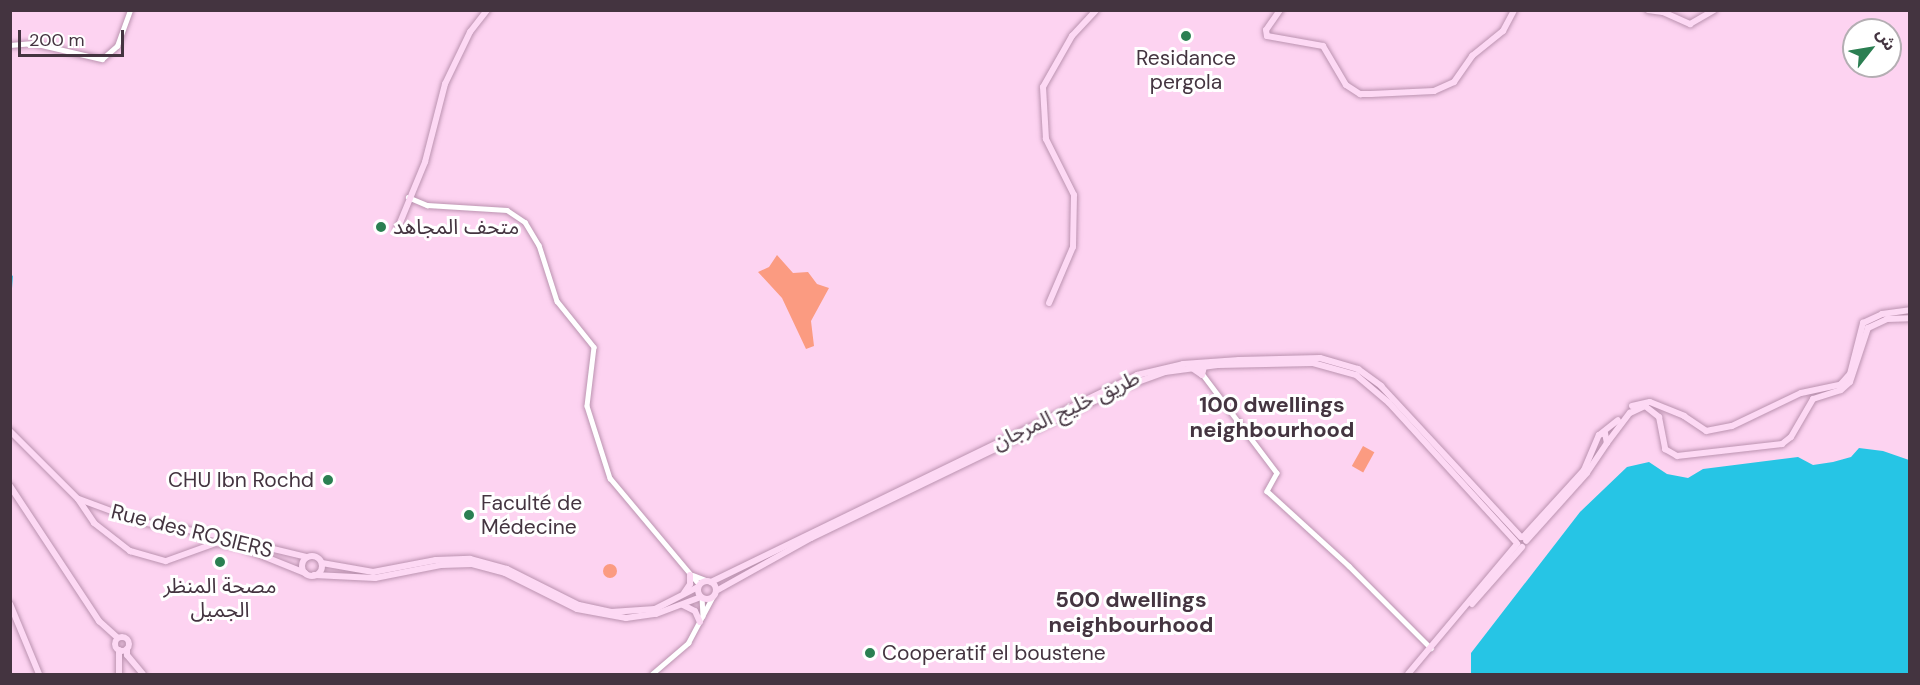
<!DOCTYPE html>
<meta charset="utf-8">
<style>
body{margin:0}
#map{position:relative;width:1920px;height:685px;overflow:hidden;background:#fdd3f1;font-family:"DM Sans","Noto Sans Arabic",sans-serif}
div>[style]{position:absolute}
.green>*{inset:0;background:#fb9b81;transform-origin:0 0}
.round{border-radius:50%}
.water>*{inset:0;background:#26c5e5}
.stream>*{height:1.5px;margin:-0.75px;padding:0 0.75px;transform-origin:0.75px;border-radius:0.75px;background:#26c5e5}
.roads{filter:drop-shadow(0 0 2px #bb93b0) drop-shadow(0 0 2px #bb93b0)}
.minor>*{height:4.5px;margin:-2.25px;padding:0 2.25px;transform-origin:2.25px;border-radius:2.25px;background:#fff}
.major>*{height:6px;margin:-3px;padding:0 3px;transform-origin:3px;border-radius:3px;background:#fdd9f4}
.major>.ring{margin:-3px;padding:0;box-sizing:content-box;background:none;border:6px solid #fdd9f4;border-radius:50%}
.dots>*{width:16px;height:16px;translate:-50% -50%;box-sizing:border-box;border:3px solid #fff;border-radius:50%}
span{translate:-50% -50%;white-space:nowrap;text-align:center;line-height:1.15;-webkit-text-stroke:6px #fff;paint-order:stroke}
.poi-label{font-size:21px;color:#443440}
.left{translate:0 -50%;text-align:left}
.right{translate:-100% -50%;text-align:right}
.street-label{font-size:21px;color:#443440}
.neighbourhood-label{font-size:22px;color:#443440;font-weight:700}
.frame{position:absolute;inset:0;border:12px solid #443440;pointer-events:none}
.north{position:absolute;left:1842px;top:18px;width:60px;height:60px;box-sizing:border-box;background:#fff;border:2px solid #b4aeb3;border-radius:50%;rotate:59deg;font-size:16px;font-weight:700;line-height:24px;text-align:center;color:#443440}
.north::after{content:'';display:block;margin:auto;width:21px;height:27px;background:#2b7f52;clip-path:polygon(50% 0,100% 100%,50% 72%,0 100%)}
.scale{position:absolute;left:18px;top:30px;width:106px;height:27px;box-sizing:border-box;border:3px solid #443440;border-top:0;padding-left:8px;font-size:18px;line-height:21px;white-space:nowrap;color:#443440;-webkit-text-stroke:4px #fff;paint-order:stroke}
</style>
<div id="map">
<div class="green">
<i style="clip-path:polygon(777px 255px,793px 273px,808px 272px,817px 284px,829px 288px,811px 321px,814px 346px,806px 349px,782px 298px,758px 272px,769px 267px)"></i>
<i style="left:1363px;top:446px;width:13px;height:23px;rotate:29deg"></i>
<i class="round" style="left:603px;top:564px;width:14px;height:14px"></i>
</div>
<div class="water">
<i style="clip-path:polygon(1859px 448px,1883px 451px,1909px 460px,1909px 674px,1471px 674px,1471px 653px,1580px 512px,1627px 467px,1649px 462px,1667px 474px,1688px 478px,1703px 469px,1798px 457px,1813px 465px,1833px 462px,1851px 457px)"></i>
</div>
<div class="stream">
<i style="left:10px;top:303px;width:26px;rotate:-86deg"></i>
</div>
<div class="roads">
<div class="minor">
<i style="left:10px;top:45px;width:23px;rotate:-5deg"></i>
<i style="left:33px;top:43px;width:71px;rotate:13.1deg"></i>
<i style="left:102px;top:59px;width:20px;rotate:-41deg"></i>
<i style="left:117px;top:46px;width:38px;rotate:-70deg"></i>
<i style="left:408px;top:197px;width:21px;rotate:23deg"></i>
<i style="left:427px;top:205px;width:80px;rotate:3.6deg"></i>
<i style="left:507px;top:210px;width:22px;rotate:34deg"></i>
<i style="left:525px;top:222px;width:27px;rotate:59deg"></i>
<i style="left:539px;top:245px;width:59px;rotate:72.2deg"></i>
<i style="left:557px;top:301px;width:59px;rotate:51.2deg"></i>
<i style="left:594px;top:347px;width:59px;rotate:96.8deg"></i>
<i style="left:587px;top:406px;width:76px;rotate:72.3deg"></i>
<i style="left:610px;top:478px;width:138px;rotate:50deg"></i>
<i style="left:1201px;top:372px;width:126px;rotate:53deg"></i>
<i style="left:1277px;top:473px;width:21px;rotate:119deg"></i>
<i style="left:1267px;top:491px;width:111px;rotate:42.4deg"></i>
<i style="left:1349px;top:566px;width:116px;rotate:45deg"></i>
<i style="left:693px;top:575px;width:17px;rotate:21deg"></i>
<i style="left:702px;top:597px;width:19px;rotate:87deg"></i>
<i style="left:652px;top:674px;width:48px;rotate:-40.7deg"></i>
<i style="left:688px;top:643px;width:53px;rotate:-62deg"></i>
</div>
<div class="major">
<i style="left:1280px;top:10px;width:24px;rotate:125deg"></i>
<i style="left:1266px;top:30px;width:6px;rotate:81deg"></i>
<i style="left:1267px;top:36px;width:57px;rotate:10.1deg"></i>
<i style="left:1323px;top:46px;width:45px;rotate:59.5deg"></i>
<i style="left:1346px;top:85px;width:17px;rotate:33deg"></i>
<i style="left:1360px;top:94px;width:11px"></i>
<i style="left:1371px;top:94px;width:63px;rotate:-2.7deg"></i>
<i style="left:1434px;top:91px;width:22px;rotate:-24deg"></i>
<i style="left:1454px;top:82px;width:32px;rotate:-55deg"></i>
<i style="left:1472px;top:56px;width:40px;rotate:-39deg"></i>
<i style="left:1503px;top:31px;width:24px;rotate:-62deg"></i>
<i style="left:1648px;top:10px;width:15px;rotate:8deg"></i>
<i style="left:1663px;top:12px;width:30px;rotate:24deg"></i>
<i style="left:1690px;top:24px;width:28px;rotate:-30deg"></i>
<i style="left:397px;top:230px;width:74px;rotate:-67.6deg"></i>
<i style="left:425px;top:162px;width:81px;rotate:-75.6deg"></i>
<i style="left:445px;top:84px;width:58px;rotate:-64.3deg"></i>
<i style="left:470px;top:32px;width:28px;rotate:-52deg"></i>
<i style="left:1049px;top:303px;width:61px;rotate:-66.8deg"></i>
<i style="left:1073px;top:247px;width:52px;rotate:-88.9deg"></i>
<i style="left:1074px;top:195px;width:63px;rotate:-116.6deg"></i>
<i style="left:1046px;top:139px;width:52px;rotate:-93.3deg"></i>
<i style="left:1043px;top:87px;width:59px;rotate:-60.4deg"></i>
<i style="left:1072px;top:36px;width:35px;rotate:-47deg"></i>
<i style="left:1192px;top:368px;width:12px;rotate:35deg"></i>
<i style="left:1202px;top:375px;width:9px;rotate:-77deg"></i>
<i style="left:1632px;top:406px;width:18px;rotate:-13deg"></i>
<i style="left:1650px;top:402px;width:37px;rotate:22deg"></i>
<i style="left:1684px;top:416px;width:27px;rotate:34deg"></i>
<i style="left:1706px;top:431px;width:26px;rotate:-11deg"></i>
<i style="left:1732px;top:426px;width:76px;rotate:-25.6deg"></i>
<i style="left:1801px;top:393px;width:40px;rotate:-12deg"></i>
<i style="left:1840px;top:385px;width:15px;rotate:-48deg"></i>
<i style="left:1850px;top:374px;width:53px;rotate:-75.7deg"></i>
<i style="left:1863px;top:323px;width:21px;rotate:-25deg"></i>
<i style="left:1882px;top:314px;width:28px;rotate:-8deg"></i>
<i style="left:10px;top:431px;width:96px;rotate:45deg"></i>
<i style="left:78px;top:499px;width:29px;rotate:56deg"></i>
<i style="left:94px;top:523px;width:46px;rotate:37.9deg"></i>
<i style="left:130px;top:551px;width:37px;rotate:16deg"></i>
<i style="left:166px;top:561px;width:53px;rotate:-19.8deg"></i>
<i style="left:216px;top:543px;width:22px;rotate:8deg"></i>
<i style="left:238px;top:546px;width:72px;rotate:21.9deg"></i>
<i style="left:1599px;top:435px;width:24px;rotate:-38deg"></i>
<i style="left:1607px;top:443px;width:38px;rotate:-53deg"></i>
<i style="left:1630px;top:413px;width:17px;rotate:-25deg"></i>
<i style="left:1645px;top:406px;width:18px;rotate:38deg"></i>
<i style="left:1659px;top:417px;width:33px;rotate:79deg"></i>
<i style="left:1665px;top:449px;width:14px;rotate:30deg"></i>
<i style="left:1677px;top:456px;width:106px;rotate:-6.5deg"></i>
<i style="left:1782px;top:444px;width:11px;rotate:-38deg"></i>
<i style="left:1791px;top:437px;width:44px;rotate:-59.9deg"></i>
<i style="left:1813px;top:399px;width:29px;rotate:-18deg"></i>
<i style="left:1841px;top:390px;width:12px;rotate:-42deg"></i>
<i style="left:1850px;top:382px;width:57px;rotate:-71.6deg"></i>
<i style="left:1868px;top:328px;width:21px;rotate:-25deg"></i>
<i style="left:1887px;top:319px;width:23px;rotate:-2deg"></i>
<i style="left:10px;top:486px;width:162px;rotate:56.6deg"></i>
<i style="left:99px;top:621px;width:25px;rotate:42deg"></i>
<i style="left:79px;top:499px;width:66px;rotate:20.4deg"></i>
<i style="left:141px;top:522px;width:71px;rotate:9.7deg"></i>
<i style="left:211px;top:534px;width:99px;rotate:13.5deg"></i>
<i style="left:1523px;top:537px;width:91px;rotate:-47.7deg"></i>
<i style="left:1584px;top:470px;width:38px;rotate:-67deg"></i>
<i style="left:1599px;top:435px;width:6px;rotate:-18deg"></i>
<i style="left:1605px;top:433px;width:10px;rotate:79deg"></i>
<i style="left:1607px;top:443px;width:36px;rotate:124deg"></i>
<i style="left:1587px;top:473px;width:91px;rotate:131.9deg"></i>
<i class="ring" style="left:302px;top:556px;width:14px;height:14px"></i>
<i style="left:322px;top:563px;width:52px;rotate:10deg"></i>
<i style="left:373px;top:572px;width:64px;rotate:-10.8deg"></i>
<i style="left:436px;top:560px;width:34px;rotate:-2deg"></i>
<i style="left:470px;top:559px;width:38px;rotate:15deg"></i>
<i style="left:507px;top:569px;width:80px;rotate:26.6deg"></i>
<i style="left:579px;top:605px;width:33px;rotate:12deg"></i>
<i style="left:611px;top:612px;width:44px;rotate:-3.9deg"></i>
<i style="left:655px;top:609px;width:48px;rotate:-27.1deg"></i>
<i style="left:314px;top:575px;width:61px;rotate:2.8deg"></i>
<i style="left:375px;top:578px;width:67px;rotate:-11.1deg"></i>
<i style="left:441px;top:565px;width:31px;rotate:-2deg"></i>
<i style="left:472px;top:564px;width:34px;rotate:15deg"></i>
<i style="left:505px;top:573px;width:80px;rotate:26.6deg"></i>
<i style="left:577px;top:609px;width:50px;rotate:10.4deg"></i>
<i style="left:626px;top:618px;width:30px;rotate:-8deg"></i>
<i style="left:656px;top:614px;width:48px;rotate:-20.7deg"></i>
<i class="ring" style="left:698px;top:581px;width:12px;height:12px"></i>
<i style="left:711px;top:582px;width:474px;rotate:-25.9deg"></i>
<i style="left:1137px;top:375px;width:47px;rotate:-13.4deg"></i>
<i style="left:1183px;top:364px;width:56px;rotate:-4.1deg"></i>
<i style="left:1239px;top:360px;width:81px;rotate:-1.4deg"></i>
<i style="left:1320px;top:358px;width:40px;rotate:16deg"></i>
<i style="left:1358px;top:369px;width:29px;rotate:36deg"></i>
<i style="left:1381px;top:386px;width:206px;rotate:47.2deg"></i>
<i style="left:716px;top:591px;width:109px;rotate:-29.2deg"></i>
<i style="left:811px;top:538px;width:348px;rotate:-25.8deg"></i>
<i style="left:1124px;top:387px;width:44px;rotate:-20.1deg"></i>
<i style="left:1165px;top:372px;width:53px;rotate:-7.5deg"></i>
<i style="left:1218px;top:365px;width:95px;rotate:-1.2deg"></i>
<i style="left:1313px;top:363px;width:45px;rotate:15.6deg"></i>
<i style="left:1356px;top:375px;width:43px;rotate:40.3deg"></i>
<i style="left:1389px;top:403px;width:188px;rotate:47.6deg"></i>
<i style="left:684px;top:593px;width:11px;rotate:-56deg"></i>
<i style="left:690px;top:584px;width:9px;rotate:-90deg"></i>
<i style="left:10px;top:604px;width:76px;rotate:67.5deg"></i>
<i style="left:1472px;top:604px;width:76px;rotate:-48.7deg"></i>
<i style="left:683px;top:605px;width:13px;rotate:27deg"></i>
<i style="left:695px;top:611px;width:12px;rotate:66deg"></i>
<i class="ring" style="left:115px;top:637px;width:8px;height:8px"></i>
<i style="left:127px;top:649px;width:6px;rotate:90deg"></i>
<i style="left:127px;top:655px;width:25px;rotate:50deg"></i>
<i style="left:119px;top:650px;width:24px;rotate:90deg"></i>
<i style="left:1408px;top:674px;width:170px;rotate:-50deg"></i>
</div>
</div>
<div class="dots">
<i style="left:1186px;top:36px;background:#2b7f52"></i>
<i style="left:381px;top:227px;background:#2b7f52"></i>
<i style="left:328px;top:480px;background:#2b7f52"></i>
<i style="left:469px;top:515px;background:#2b7f52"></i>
<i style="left:220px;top:562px;background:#2b7f52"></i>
<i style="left:870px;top:653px;background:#2b7f52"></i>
</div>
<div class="poi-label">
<span style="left:1186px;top:70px">Residance<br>pergola</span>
<span class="left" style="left:393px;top:227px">متحف المجاهد</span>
<span class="right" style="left:314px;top:480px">CHU Ibn Rochd</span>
<span class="left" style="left:481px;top:515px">Faculté de<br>Médecine</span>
<span style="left:220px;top:598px">مصحة المنظر<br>الجميل</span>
<span class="left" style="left:882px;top:653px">Cooperatif el boustene</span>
</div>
<div class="street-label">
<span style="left:1066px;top:410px;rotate:-25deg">طريق خليج المرجان</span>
<span style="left:192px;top:531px;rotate:14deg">Rue des ROSIERS</span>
</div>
<div class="neighbourhood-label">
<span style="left:1272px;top:417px">100 dwellings<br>neighbourhood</span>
<span style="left:1131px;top:612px">500 dwellings<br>neighbourhood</span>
</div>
<div class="frame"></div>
<div class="north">ش</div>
<div class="scale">200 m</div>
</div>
